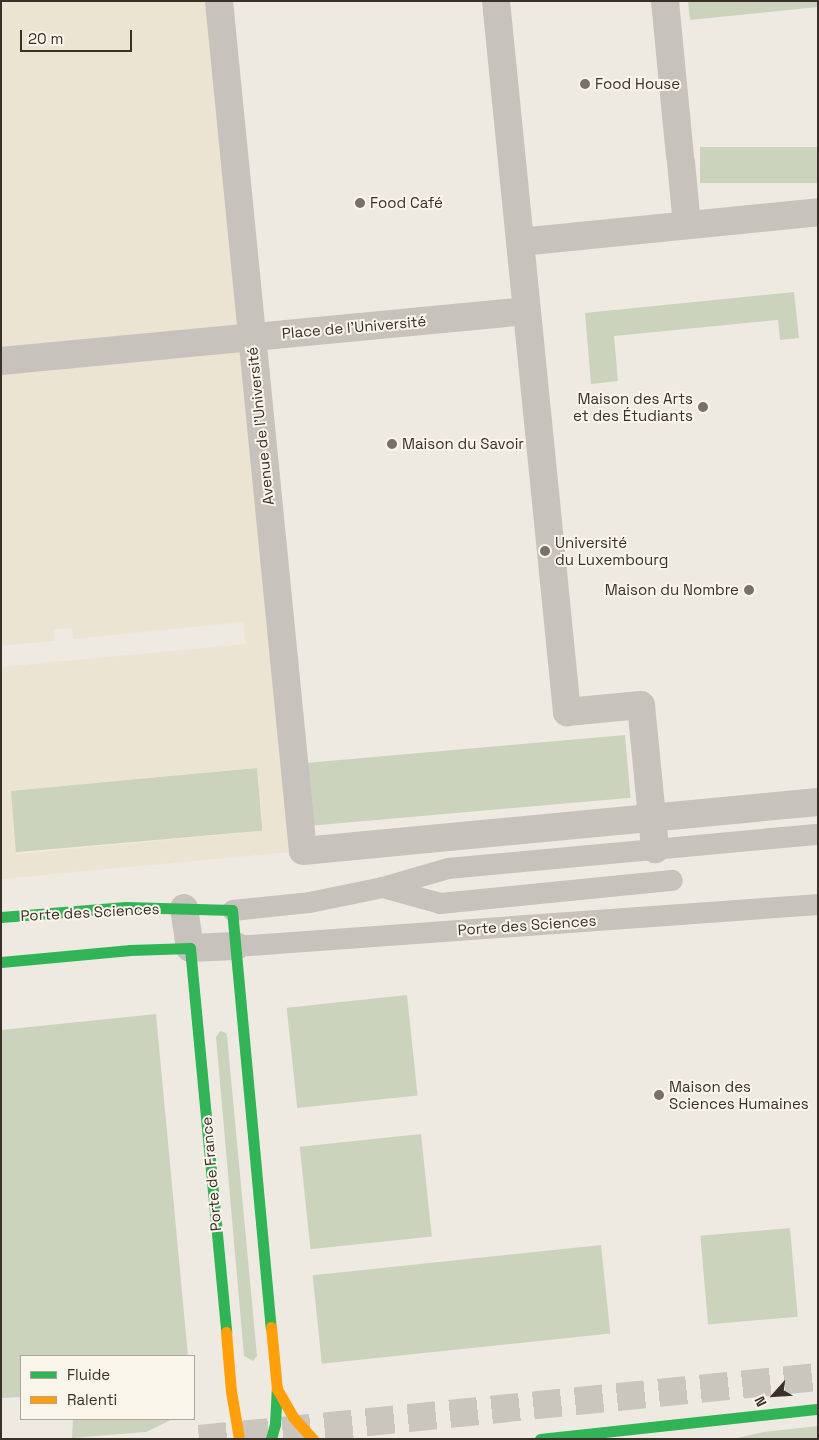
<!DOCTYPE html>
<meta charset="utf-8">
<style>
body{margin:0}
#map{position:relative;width:819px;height:1440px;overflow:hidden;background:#eeeae2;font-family:"Space Grotesk",sans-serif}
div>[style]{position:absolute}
.green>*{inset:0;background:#cbd3bd;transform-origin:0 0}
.plaza>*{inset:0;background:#ebe4d3}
.highway-tunnel>*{height:28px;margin-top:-14px;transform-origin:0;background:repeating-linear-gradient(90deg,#cac5bd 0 28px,transparent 0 42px)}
.lane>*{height:21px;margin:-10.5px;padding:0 10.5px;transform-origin:10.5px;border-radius:10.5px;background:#c7c2bb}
.street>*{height:28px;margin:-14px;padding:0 14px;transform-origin:14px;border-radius:14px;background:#c7c2bb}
.fast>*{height:11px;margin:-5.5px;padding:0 5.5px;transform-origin:5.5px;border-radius:5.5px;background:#30b455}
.slow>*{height:11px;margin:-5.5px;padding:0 5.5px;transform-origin:5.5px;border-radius:5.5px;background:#ff9f0a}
.dots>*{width:14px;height:14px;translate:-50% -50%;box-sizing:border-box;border:2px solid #f9f5eb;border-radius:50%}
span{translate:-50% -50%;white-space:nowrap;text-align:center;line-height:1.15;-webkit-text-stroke:4px #f9f5eb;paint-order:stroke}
.poi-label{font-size:15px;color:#383029}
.left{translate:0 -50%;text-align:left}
.right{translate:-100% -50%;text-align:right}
.street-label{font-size:15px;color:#383029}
.frame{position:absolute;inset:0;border:2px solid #383029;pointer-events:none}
.legend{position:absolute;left:20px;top:1355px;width:175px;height:65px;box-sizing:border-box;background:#f9f5eb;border:1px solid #aca69d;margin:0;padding:6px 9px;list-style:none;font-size:15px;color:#383029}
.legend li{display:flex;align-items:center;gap:10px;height:25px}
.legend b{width:25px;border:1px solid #aca69d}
.north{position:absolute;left:749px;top:1370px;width:50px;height:50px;-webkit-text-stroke:4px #f9f5eb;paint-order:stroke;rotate:244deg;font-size:14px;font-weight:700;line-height:20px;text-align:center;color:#383029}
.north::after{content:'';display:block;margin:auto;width:18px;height:22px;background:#383029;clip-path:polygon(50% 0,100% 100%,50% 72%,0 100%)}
.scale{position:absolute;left:20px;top:30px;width:112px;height:22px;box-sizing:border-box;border:2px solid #383029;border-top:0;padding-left:6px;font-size:15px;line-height:18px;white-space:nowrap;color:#383029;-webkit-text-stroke:4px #f9f5eb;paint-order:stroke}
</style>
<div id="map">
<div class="green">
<i style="clip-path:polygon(688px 1px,818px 1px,818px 7px,690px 20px)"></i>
<i style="left:818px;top:147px;width:36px;height:118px;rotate:90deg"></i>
<i style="clip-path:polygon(794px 292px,799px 338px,780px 340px,778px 320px,614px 336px,618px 381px,591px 384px,585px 313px)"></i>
<i style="left:625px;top:735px;width:63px;height:332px;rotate:85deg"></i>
<i style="left:257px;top:768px;width:63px;height:248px;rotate:85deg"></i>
<i style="left:407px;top:995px;width:101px;height:121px;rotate:84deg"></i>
<i style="clip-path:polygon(156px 1014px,188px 1356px,21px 1356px,21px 1397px,1px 1398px,1px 1030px)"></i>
<i style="clip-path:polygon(220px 1031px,226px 1033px,227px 1036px,257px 1356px,253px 1361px,244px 1356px,216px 1037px)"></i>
<i style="left:421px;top:1134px;width:103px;height:122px;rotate:84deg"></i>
<i style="left:790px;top:1228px;width:89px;height:90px;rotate:85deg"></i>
<i style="left:601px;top:1245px;width:89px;height:290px;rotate:84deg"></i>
<i style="clip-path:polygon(73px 1419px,173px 1419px,146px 1432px,72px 1438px)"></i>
<i style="clip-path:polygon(818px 1426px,818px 1439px,732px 1439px,764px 1432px)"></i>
</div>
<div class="plaza">
<i style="clip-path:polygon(evenodd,1px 1px,219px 1px,303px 851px,1px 879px,1px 667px,246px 644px,243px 622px,73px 639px,72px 628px,54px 630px,55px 641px,1px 646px,1px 1px,257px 768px,263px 831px,16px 854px,11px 791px,257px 768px)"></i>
</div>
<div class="highway-tunnel">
<i style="left:199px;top:1439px;width:622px;rotate:-5.72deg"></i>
</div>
<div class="lane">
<i style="left:382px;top:887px;width:60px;rotate:15.4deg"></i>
<i style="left:440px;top:903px;width:233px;rotate:-5.7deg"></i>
<i style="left:232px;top:910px;width:77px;rotate:-5.9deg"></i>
<i style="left:309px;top:902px;width:75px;rotate:-11.6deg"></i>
<i style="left:382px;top:887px;width:69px;rotate:-16.1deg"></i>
<i style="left:448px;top:868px;width:372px;rotate:-5.3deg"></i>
<i style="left:236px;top:946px;width:584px;rotate:-4.13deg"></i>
</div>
<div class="street">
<i style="left:219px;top:1px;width:854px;rotate:84.36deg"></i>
<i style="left:303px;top:851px;width:517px;rotate:-5.44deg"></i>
<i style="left:496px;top:1px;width:715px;rotate:84.3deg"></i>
<i style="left:567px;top:712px;width:74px;rotate:-5.4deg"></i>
<i style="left:641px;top:705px;width:145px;rotate:84.4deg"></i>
<i style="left:665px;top:1px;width:156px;rotate:84.5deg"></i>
<i style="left:681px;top:162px;width:63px;rotate:84.6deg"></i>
<i style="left:520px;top:242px;width:300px;rotate:-5.7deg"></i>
<i style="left:1px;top:361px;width:528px;rotate:-5.43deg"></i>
<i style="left:184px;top:908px;width:40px;rotate:81.5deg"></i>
<i style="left:190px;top:948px;width:46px;rotate:-2.5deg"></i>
</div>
<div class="fast">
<i style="left:1px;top:917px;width:125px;rotate:-4.6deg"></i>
<i style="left:126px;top:907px;width:106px;rotate:1.6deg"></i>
<i style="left:232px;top:910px;width:419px;rotate:84.7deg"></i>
<i style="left:1px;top:962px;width:130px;rotate:-5.3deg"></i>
<i style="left:130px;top:950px;width:60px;rotate:-1.9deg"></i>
<i style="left:190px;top:948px;width:386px;rotate:84.6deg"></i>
<i style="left:271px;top:1439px;width:16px;rotate:-75deg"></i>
<i style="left:275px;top:1424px;width:35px;rotate:-87deg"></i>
<i style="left:540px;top:1439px;width:280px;rotate:-6.2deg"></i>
</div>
<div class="slow">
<i style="left:271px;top:1327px;width:62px;rotate:84.5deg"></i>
<i style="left:277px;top:1389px;width:32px;rotate:60deg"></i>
<i style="left:293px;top:1417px;width:30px;rotate:48deg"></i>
<i style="left:226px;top:1332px;width:59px;rotate:85.2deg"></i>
<i style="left:231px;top:1391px;width:49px;rotate:80.5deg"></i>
</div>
<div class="dots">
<i style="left:585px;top:84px;background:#78716a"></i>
<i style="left:360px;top:203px;background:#78716a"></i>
<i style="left:703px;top:407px;background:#78716a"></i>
<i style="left:392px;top:444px;background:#78716a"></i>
<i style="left:545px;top:551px;background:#78716a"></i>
<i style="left:749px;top:590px;background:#78716a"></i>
<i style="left:659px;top:1095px;background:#78716a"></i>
</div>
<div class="poi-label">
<span class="left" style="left:595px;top:84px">Food House</span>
<span class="left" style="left:370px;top:203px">Food Café</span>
<span class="right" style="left:693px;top:407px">Maison des Arts<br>et des Étudiants</span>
<span class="left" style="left:402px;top:444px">Maison du Savoir</span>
<span class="left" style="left:555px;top:551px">Université<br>du Luxembourg</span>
<span class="right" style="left:739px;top:590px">Maison du Nombre</span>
<span class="left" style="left:669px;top:1095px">Maison des<br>Sciences Humaines</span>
</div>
<div class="street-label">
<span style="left:354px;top:327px;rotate:-5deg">Place de l'Université</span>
<span style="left:260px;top:426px;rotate:-96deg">Avenue de l'Université</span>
<span style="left:90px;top:912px;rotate:-3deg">Porte des Sciences</span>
<span style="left:527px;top:925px;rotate:-4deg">Porte des Sciences</span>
<span style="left:211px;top:1174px;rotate:-95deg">Porte de France</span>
</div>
<div class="frame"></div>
<ul class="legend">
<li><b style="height:6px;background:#30b455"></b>Fluide</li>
<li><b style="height:6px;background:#ff9f0a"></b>Ralenti</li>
</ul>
<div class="north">N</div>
<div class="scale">20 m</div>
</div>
